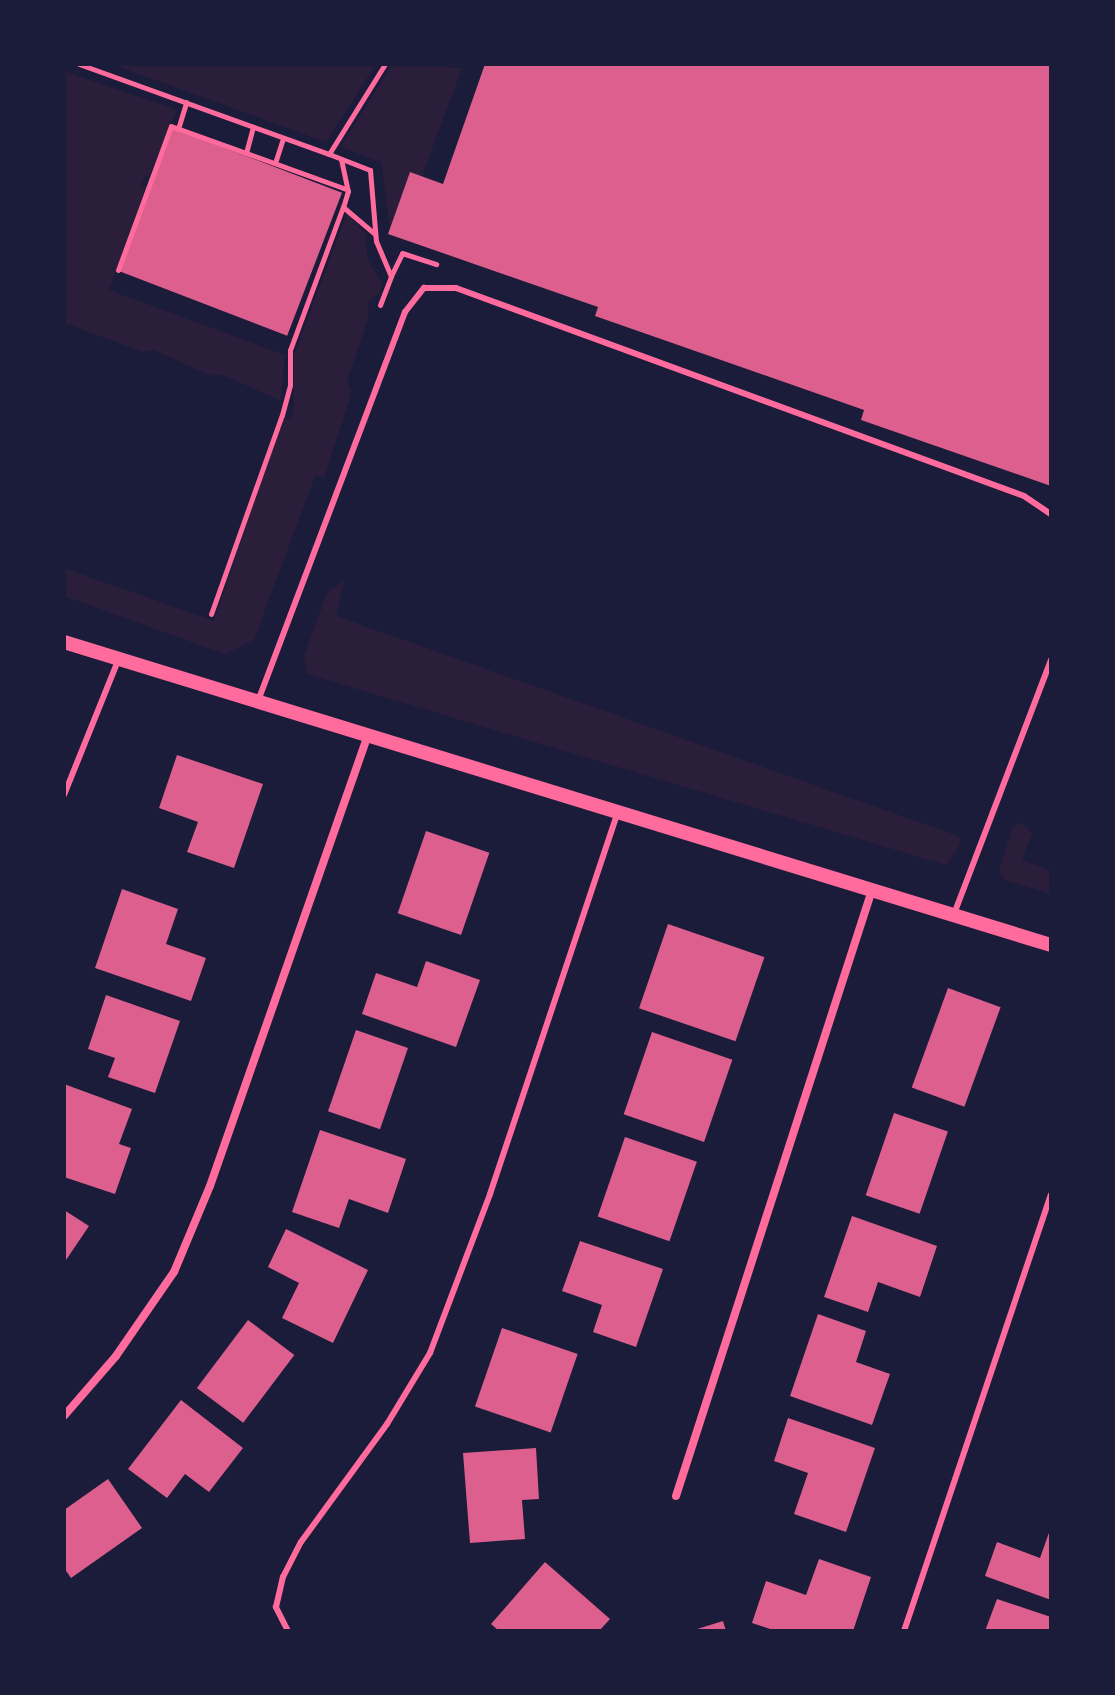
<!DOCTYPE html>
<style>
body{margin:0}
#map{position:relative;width:1115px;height:1695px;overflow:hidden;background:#1b1b3a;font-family:Arial,sans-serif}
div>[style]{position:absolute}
.green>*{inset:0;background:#2a1e3b}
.building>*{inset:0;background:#dd5f8e;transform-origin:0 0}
.path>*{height:5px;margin:-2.5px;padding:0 2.5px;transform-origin:2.5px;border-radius:2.5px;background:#ff6b9d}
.service>*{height:6px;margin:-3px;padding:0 3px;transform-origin:3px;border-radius:3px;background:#ff6b9d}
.minor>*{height:8px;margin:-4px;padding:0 4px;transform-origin:4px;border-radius:4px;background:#ff6b9d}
.tertiary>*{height:14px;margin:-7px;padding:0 7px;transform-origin:7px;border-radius:7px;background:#ff6b9d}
span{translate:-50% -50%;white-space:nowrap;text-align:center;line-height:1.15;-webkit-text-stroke:6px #1b1b3a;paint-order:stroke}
.frame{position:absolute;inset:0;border:66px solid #1b1b3a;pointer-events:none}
</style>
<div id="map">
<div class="green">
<i style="clip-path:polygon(111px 64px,376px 64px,326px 142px)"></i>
<i style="clip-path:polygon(393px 64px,462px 68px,422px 176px,410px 172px,390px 228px,381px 162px,340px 147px)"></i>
<i style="clip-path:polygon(64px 71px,177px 110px,149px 176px,145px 176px,141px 185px,146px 187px,109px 290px,285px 355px,281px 401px,221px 374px,211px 376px,154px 350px,143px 352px,64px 323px)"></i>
<i style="clip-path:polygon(347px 213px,366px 234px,367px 258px,382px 284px,379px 294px,369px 300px,368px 319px,347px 382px,352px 391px,324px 478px,315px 476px,254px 640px,225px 654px,64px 596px,64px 568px,214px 621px,282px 420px,291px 418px,294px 408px,294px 355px)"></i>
<i style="clip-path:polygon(344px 580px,336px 616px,961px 837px,959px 846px,946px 865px,307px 674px,304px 656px,327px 593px)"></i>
<i style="clip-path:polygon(1021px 822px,1032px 833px,1022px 860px,1051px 871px,1051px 894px,1005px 880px,999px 872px,1012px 828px)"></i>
</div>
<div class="building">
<i style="clip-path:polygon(485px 64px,1051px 64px,1051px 486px,861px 420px,864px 410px,595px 316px,598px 307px,388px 234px,410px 172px,443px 184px)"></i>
<i style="left:173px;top:128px;width:181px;height:153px;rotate:21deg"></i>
<i style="clip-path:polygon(177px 755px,263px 784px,234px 868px,187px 852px,198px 822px,159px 808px)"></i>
<i style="left:426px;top:831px;width:67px;height:87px;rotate:19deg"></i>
<i style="clip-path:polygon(122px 889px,178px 909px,166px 944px,206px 958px,191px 1001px,95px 968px)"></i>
<i style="left:668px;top:924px;width:102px;height:89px;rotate:19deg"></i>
<i style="clip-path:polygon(426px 961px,480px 980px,456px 1047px,362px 1014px,376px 973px,417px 987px)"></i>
<i style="left:948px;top:988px;width:56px;height:106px;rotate:20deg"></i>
<i style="clip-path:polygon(106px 995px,180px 1021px,155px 1093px,108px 1077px,115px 1058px,88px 1049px)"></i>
<i style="left:356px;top:1030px;width:55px;height:86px;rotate:19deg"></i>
<i style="left:652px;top:1032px;width:85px;height:87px;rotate:19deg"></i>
<i style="clip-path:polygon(64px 1084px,132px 1109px,119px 1144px,131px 1148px,115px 1194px,64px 1177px)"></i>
<i style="left:894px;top:1113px;width:57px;height:87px;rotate:19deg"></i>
<i style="clip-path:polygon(320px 1130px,406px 1159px,388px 1213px,349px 1199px,339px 1228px,292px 1212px)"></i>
<i style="left:625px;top:1137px;width:76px;height:84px;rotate:19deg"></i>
<i style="clip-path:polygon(64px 1210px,89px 1226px,64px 1263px)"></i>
<i style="clip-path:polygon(852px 1216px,937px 1246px,920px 1297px,878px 1282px,868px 1312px,824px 1297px)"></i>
<i style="clip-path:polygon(286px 1229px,368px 1270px,333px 1343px,282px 1318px,299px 1283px,268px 1267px)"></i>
<i style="clip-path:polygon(580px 1241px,663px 1269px,636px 1347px,593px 1332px,602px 1305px,562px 1291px)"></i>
<i style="clip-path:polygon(818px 1314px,866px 1331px,856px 1362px,890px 1374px,872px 1425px,790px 1396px)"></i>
<i style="left:248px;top:1320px;width:58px;height:85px;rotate:37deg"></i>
<i style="left:502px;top:1328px;width:80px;height:83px;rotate:19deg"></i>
<i style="clip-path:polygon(181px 1400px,243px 1448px,209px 1492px,185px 1474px,167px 1498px,128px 1469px)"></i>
<i style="clip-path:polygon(788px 1418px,875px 1448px,846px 1532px,794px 1514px,808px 1473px,774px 1461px)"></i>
<i style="clip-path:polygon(536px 1448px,539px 1499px,522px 1500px,525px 1539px,470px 1543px,463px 1453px)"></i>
<i style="clip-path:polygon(108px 1479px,142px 1528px,71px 1578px,64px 1568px,64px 1510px)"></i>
<i style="clip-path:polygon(1051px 1527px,1051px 1600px,985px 1576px,997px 1542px,1040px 1558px)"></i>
<i style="clip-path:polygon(819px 1559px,871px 1577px,853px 1631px,776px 1631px,752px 1623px,766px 1581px,806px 1595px)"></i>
<i style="clip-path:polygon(545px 1562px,610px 1619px,599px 1631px,499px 1631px,491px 1624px)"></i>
<i style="clip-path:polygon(997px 1599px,1051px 1617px,1051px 1631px,985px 1631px)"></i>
<i style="clip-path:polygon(723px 1621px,726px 1631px,695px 1631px,694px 1630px)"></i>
</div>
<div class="path">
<i style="left:79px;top:64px;width:266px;rotate:19.8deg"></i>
<i style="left:385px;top:64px;width:106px;rotate:121.9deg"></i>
<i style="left:329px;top:154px;width:44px;rotate:21.3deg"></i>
<i style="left:370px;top:170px;width:71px;rotate:85.2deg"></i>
<i style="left:376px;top:241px;width:38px;rotate:67deg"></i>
<i style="left:391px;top:276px;width:25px;rotate:-64deg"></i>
<i style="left:402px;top:253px;width:36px;rotate:18deg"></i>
<i style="left:178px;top:129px;width:28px;rotate:-73deg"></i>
<i style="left:246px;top:153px;width:27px;rotate:-75deg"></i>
<i style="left:341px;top:159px;width:33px;rotate:78deg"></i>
<i style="left:348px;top:191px;width:17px;rotate:107deg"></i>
<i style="left:275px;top:163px;width:26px;rotate:-72deg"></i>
<i style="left:118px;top:270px;width:153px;rotate:-69.8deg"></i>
<i style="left:171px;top:126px;width:186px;rotate:19.8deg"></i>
<i style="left:380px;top:305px;width:31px;rotate:-69deg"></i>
<i style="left:211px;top:614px;width:211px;rotate:-70.4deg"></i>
<i style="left:282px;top:415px;width:31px;rotate:-75deg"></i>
<i style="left:290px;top:385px;width:35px;rotate:-90deg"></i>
<i style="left:290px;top:350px;width:153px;rotate:-69.7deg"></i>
<i style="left:343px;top:207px;width:42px;rotate:40.2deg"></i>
</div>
<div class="service">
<i style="left:258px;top:701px;width:416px;rotate:-69.3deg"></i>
<i style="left:405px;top:312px;width:31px;rotate:-52deg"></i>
<i style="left:424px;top:288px;width:32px"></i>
<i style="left:456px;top:288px;width:605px;rotate:20.11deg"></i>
<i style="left:1024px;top:496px;width:32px;rotate:34deg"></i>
<i style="left:64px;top:795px;width:144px;rotate:-68.1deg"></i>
<i style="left:954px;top:914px;width:272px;rotate:-69.1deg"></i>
<i style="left:288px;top:1631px;width:27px;rotate:-117deg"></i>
<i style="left:276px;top:1607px;width:31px;rotate:-77deg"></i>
<i style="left:283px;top:1577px;width:39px;rotate:-63deg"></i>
<i style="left:301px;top:1542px;width:146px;rotate:-53.9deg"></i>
<i style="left:387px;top:1424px;width:83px;rotate:-58.8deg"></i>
<i style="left:430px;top:1353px;width:170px;rotate:-69.3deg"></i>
<i style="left:490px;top:1194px;width:401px;rotate:-71.5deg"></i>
<i style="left:904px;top:1631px;width:460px;rotate:-71.4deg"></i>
</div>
<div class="minor">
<i style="left:64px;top:1416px;width:79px;rotate:-49.1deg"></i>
<i style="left:116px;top:1356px;width:102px;rotate:-55.4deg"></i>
<i style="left:174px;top:1272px;width:93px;rotate:-67.3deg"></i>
<i style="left:210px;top:1186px;width:478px;rotate:-70.7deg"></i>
<i style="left:676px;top:1496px;width:637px;rotate:-72.08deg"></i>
</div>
<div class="tertiary">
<i style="left:64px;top:642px;width:1032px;rotate:17.07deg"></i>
</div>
<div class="frame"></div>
</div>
